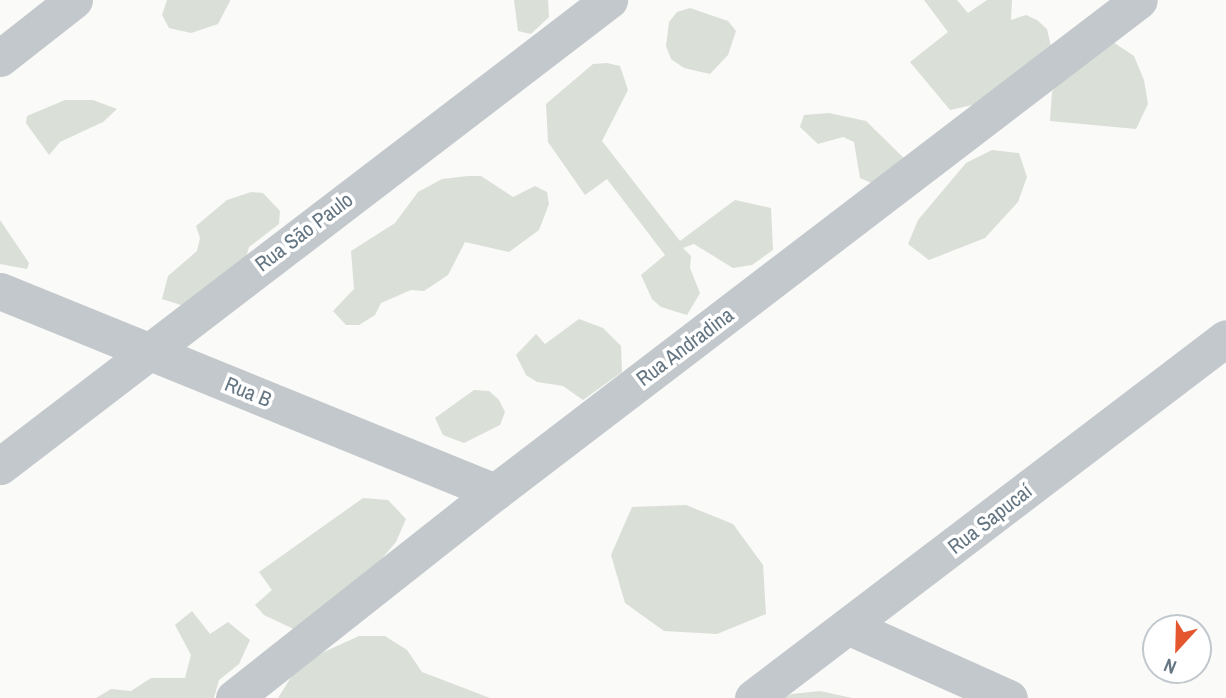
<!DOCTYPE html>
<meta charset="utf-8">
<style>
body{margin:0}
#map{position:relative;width:1226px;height:698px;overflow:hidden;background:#fafaf8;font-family:"Archivo Narrow",sans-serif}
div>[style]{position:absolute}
.green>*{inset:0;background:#dadfd7}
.minor>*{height:37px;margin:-18.5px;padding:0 18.5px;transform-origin:18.5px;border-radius:18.5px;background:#c3c8cc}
span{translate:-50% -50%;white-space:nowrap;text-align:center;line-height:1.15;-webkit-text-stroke:7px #fff;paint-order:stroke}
.street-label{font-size:21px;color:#657683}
.north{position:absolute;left:1142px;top:614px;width:70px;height:70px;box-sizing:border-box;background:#fff;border:2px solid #c1c8cd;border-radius:50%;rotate:202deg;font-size:19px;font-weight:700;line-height:28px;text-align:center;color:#657683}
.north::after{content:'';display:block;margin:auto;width:24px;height:32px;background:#e4572e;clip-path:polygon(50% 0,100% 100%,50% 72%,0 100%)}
</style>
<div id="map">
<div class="green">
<i style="clip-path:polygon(167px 0,230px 0,230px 1px,218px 24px,191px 33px,169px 28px,162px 15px)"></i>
<i style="clip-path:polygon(514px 0,548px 0,549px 17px,531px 34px,518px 31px)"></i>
<i style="clip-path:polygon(924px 0,957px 0,968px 13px,987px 0,1012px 0,1011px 20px,1026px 15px,1037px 20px,1047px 29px,1053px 55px,986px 102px,950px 110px,910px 62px,948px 32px)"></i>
<i style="clip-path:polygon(690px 8px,728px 21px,736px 31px,728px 55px,710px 74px,684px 68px,671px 59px,666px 46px,669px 22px,677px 12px)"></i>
<i style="clip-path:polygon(1113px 42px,1134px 56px,1144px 80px,1148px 104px,1136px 129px,1050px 121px,1052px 92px,1068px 70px)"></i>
<i style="clip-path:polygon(607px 63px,620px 66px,628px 90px,602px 141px,680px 241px,735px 200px,771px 208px,773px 250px,752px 265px,733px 268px,694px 244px,683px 248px,691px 256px,690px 268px,700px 293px,687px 315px,661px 307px,652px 299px,641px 275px,665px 255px,607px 179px,585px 195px,548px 142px,546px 104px,593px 64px)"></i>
<i style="clip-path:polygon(65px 100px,93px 100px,117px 109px,103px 122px,60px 142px,49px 155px,26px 123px,27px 116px)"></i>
<i style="clip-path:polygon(829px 113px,866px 121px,910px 164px,885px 189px,860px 178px,854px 142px,843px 137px,818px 144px,800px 127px,804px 115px)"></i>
<i style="clip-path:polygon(992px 150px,1019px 153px,1027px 177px,1018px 202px,985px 238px,929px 260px,908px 244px,918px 220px,966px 163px)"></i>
<i style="clip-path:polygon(468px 176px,481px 176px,513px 197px,535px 186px,547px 192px,549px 204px,539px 230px,509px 252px,465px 242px,448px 275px,424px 291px,411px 290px,381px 303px,375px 315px,359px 325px,346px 325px,333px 311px,354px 289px,351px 251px,395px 223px,418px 192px,442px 179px)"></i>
<i style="clip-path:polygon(251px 192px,263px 193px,280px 211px,279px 224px,249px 247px,242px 271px,187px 307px,162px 299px,168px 276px,197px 251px,200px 238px,196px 226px,227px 200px)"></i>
<i style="clip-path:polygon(0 220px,29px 263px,27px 269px,0 264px)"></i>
<i style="clip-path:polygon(579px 319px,603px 328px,621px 346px,622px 372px,583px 400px,563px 386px,537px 382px,526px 375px,516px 355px,536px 334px,545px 344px)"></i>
<i style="clip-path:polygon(474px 390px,489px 391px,499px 400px,505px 412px,500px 425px,464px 443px,443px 435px,435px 418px)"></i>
<i style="clip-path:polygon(363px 498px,388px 500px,406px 519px,396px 542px,369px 574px,300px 632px,264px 615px,255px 605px,272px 590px,259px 572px)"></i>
<i style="clip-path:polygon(686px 505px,733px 524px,763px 565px,766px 614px,717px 634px,664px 631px,625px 603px,611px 555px,632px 507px)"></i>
<i style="clip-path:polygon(192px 611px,210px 634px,228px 622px,250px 640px,239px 664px,219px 680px,214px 698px,96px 698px,111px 689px,131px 691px,151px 678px,185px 678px,191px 655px,175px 625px)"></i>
<i style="clip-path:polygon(359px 636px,385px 636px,407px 650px,422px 672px,490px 698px,278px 698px,293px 674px,313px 657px)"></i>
<i style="clip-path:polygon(820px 691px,852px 698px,781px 698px,792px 694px)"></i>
</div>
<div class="minor">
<i style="left:0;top:58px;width:94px;rotate:-38.1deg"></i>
<i style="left:0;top:291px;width:534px;rotate:22.1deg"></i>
<i style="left:0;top:466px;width:767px;rotate:-37.42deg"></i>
<i style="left:850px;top:627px;width:174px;rotate:24.1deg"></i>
<i style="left:234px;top:698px;width:333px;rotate:-38.3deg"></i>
<i style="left:495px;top:492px;width:810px;rotate:-37.38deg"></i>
<i style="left:753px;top:698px;width:594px;rotate:-37.27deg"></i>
</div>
<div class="street-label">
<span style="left:304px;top:232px;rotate:-37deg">Rua São Paulo</span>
<span style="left:685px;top:347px;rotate:-37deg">Rua Andradina</span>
<span style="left:248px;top:392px;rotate:22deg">Rua B</span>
<span style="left:990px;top:519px;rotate:-38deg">Rua Sapucaí</span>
</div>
<div class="north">N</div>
</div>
